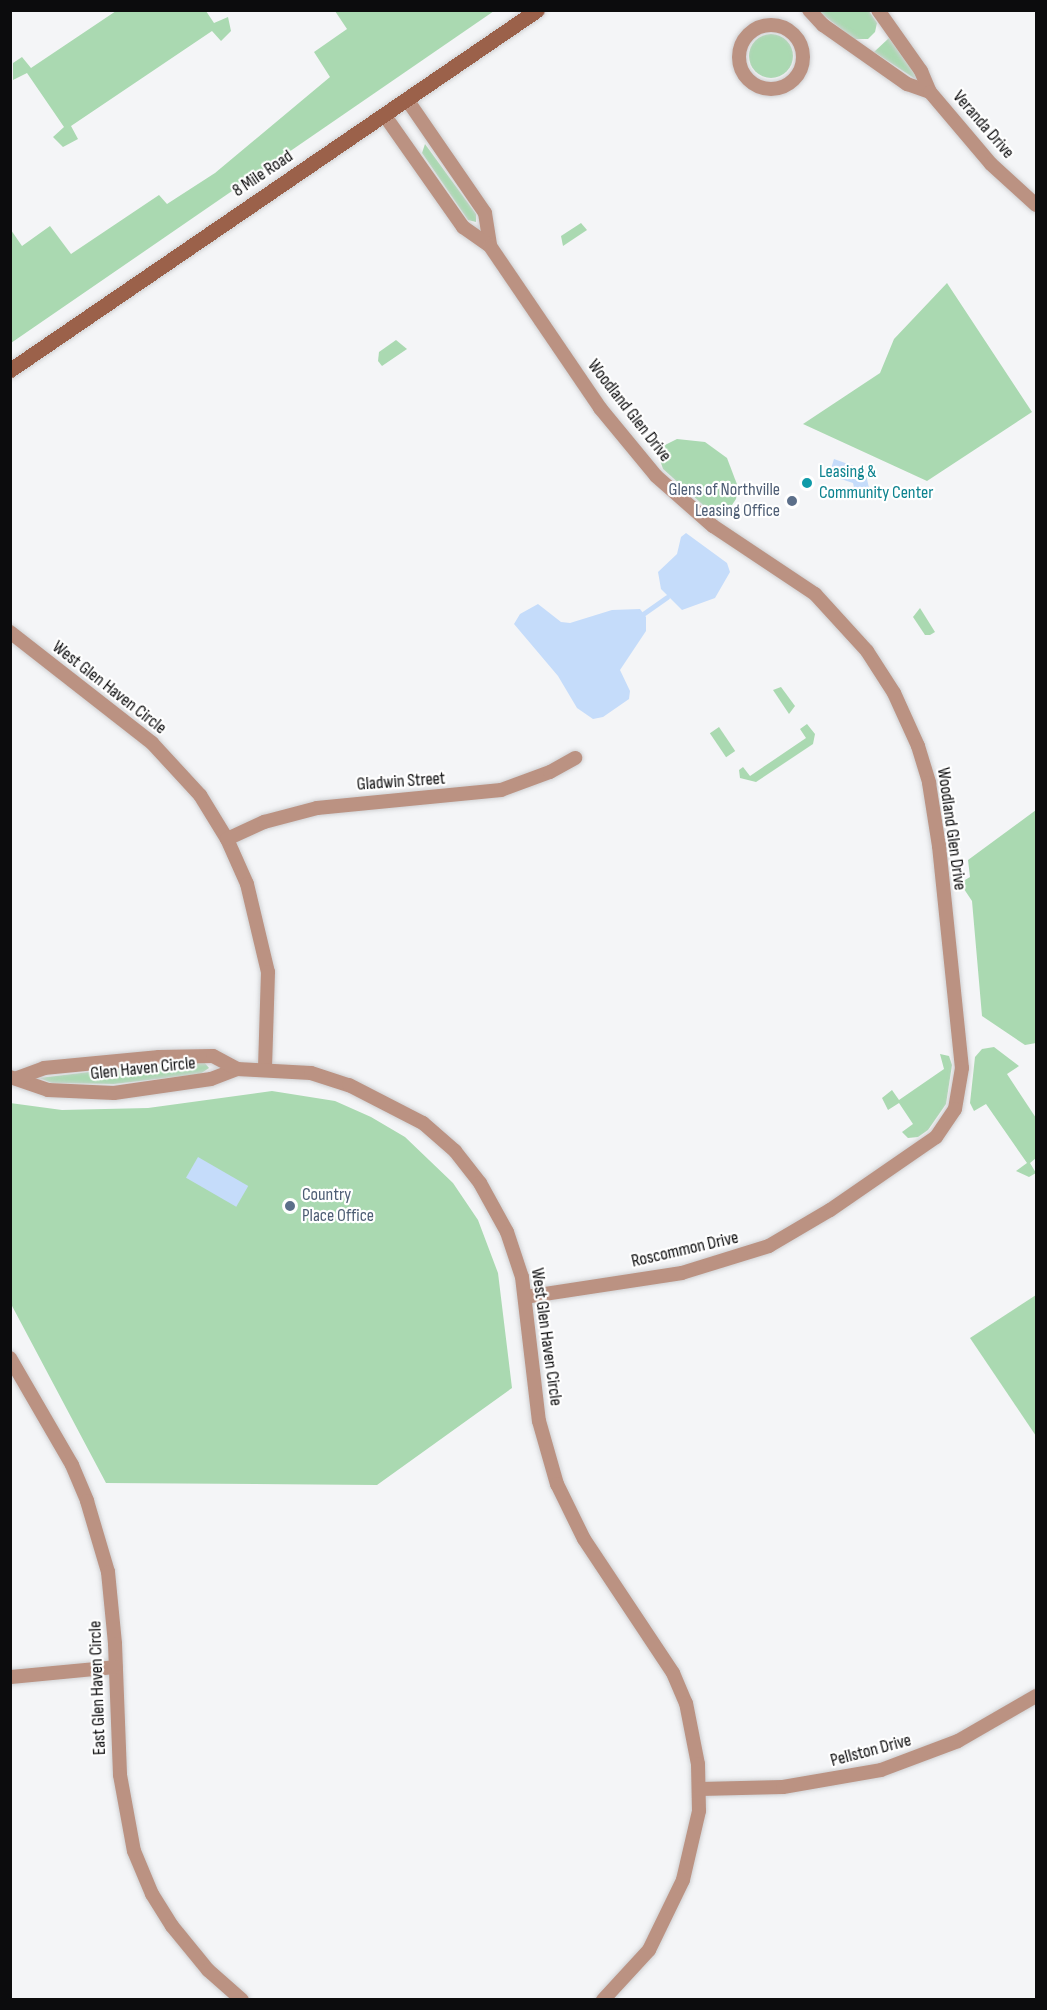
<!DOCTYPE html>
<style>
body{margin:0}
#map{position:relative;width:1047px;height:2010px;overflow:hidden;background:#f4f5f7;font-family:"Sofia Sans Condensed",sans-serif}
div>[style]{position:absolute}
.green>*{inset:0;background:#aad9b1;transform-origin:0 0}
.round{border-radius:50%}
.water>*{inset:0;background:#c5dcfa;transform-origin:0 0}
.stream>*{height:4.5px;margin:-2.25px;padding:0 2.25px;transform-origin:2.25px;border-radius:2.25px;background:#c5dcfa}
.roads{filter:drop-shadow(0 0 2px #cfd0d2) drop-shadow(0 0 2px #cfd0d2)}
.street>*{height:14px;margin:-7px;padding:0 7px;transform-origin:7px;border-radius:7px;background:#bb9282}
.street>.ring{margin:-7px;padding:0;box-sizing:content-box;background:none;border:14px solid #bb9282;border-radius:50%}
.secondary>*{height:15px;margin:-7.5px;padding:0 7.5px;transform-origin:7.5px;border-radius:7.5px;background:#9b614a}
.dots>*{width:16px;height:16px;translate:-50% -50%;box-sizing:border-box;border:3px solid #fff;border-radius:50%}
span{translate:-50% -50%;white-space:nowrap;text-align:center;line-height:1.15;-webkit-text-stroke:4.5px #fff;paint-order:stroke}
.street-label{font-size:18px;color:#0c0c0d}
.culture-label{font-size:18px;color:#0d838f}
.left{translate:0 -50%;text-align:left}
.service-label{font-size:18px;color:#4e5e75}
.right{translate:-100% -50%;text-align:right}
.frame{position:absolute;inset:0;border:12px solid #0c0c0d;pointer-events:none}
</style>
<div id="map">
<div class="green">
<i style="clip-path:polygon(116px 11px,206px 11px,214px 23px,228px 17px,231px 31px,221px 41px,212px 31px,71px 126px,78px 139px,63px 147px,53px 137px,64px 127px,27px 73px,13px 80px,13px 63px,22px 57px,31px 68px)"></i>
<i style="clip-path:polygon(335px 11px,494px 11px,11px 343px,11px 230px,22px 246px,50px 226px,71px 254px,159px 195px,167px 204px,215px 173px,330px 77px,314px 52px,347px 29px)"></i>
<i style="clip-path:polygon(818px 11px,869px 11px,877px 23px,875px 32px,868px 39px,854px 39px)"></i>
<i class="round" style="left:749px;top:34px;width:44px;height:44px"></i>
<i style="clip-path:polygon(889px 38px,918px 78px,917px 80px,874px 52px)"></i>
<i style="clip-path:polygon(425px 144px,476px 214px,476px 222px,468px 220px,422px 153px)"></i>
<i style="clip-path:polygon(581px 223px,587px 230px,563px 246px,561px 236px)"></i>
<i style="clip-path:polygon(947px 283px,1032px 412px,927px 481px,803px 424px,880px 373px,894px 339px)"></i>
<i style="clip-path:polygon(396px 340px,407px 349px,382px 366px,378px 361px,379px 352px)"></i>
<i style="clip-path:polygon(677px 439px,705px 442px,727px 458px,738px 487px,736px 499px,728px 511px,712px 513px,663px 469px,660px 460px,663px 446px)"></i>
<i style="clip-path:polygon(920px 608px,935px 632px,930px 635px,925px 635px,913px 617px)"></i>
<i style="clip-path:polygon(781px 687px,795px 706px,789px 714px,773px 690px)"></i>
<i style="clip-path:polygon(807px 724px,815px 734px,813px 744px,756px 782px,740px 778px,739px 770px,743px 767px,750px 776px,806px 738px,800px 729px)"></i>
<i style="left:719px;top:727px;width:29px;height:11px;rotate:56deg"></i>
<i style="clip-path:polygon(1036px 810px,1036px 1043px,1025px 1045px,982px 1016px,972px 901px,960px 883px,970px 877px,968px 860px)"></i>
<i style="clip-path:polygon(994px 1047px,1019px 1066px,1007px 1074px,1036px 1118px,1036px 1158px,1030px 1163px,1036px 1173px,1029px 1177px,1016px 1171px,1027px 1163px,986px 1104px,974px 1111px,970px 1103px,975px 1057px,982px 1049px)"></i>
<i style="clip-path:polygon(940px 1054px,949px 1056px,952px 1065px,946px 1104px,928px 1130px,918px 1137px,908px 1138px,902px 1132px,913px 1124px,899px 1103px,888px 1110px,882px 1098px,892px 1090px,899px 1100px,944px 1069px)"></i>
<i style="clip-path:polygon(204px 1062px,209px 1068px,200px 1074px,114px 1084px,52px 1083px,39px 1078px,164px 1063px)"></i>
<i style="clip-path:polygon(272px 1091px,335px 1101px,371px 1117px,405px 1137px,453px 1183px,478px 1220px,498px 1273px,512px 1388px,377px 1485px,106px 1483px,11px 1304px,10px 1103px,62px 1110px,148px 1108px)"></i>
<i style="clip-path:polygon(1036px 1295px,1036px 1436px,970px 1338px)"></i>
</div>
<div class="water">
<i style="clip-path:polygon(834px 459px,865px 470px,869px 488px,855px 492px,853px 483px,829px 475px)"></i>
<i style="clip-path:polygon(686px 533px,727px 563px,730px 572px,715px 598px,682px 610px,661px 589px,658px 572px,677px 554px,681px 537px)"></i>
<i style="clip-path:polygon(538px 604px,561px 622px,570px 623px,612px 610px,640px 609px,646px 617px,646px 631px,620px 670px,630px 691px,629px 699px,603px 717px,593px 719px,577px 708px,558px 676px,514px 624px,520px 614px)"></i>
<i style="left:198px;top:1157px;width:58px;height:24px;rotate:30deg"></i>
</div>
<div class="stream">
<i style="left:643px;top:614px;width:29px;rotate:-35deg"></i>
</div>
<div class="roads">
<div class="street">
<i style="left:809px;top:10px;width:21px;rotate:47deg"></i>
<i style="left:823px;top:25px;width:103px;rotate:35.1deg"></i>
<i style="left:907px;top:84px;width:24px;rotate:19deg"></i>
<i style="left:878px;top:10px;width:75px;rotate:54.8deg"></i>
<i style="left:921px;top:71px;width:23px;rotate:67deg"></i>
<i style="left:930px;top:92px;width:94px;rotate:49.7deg"></i>
<i style="left:991px;top:164px;width:61px;rotate:42.3deg"></i>
<i class="ring" style="left:739px;top:25px;width:50px;height:50px"></i>
<i style="left:408px;top:101px;width:136px;rotate:55.5deg"></i>
<i style="left:485px;top:213px;width:33px;rotate:81deg"></i>
<i style="left:385px;top:116px;width:136px;rotate:54.9deg"></i>
<i style="left:463px;top:227px;width:33px;rotate:35deg"></i>
<i style="left:490px;top:246px;width:196px;rotate:55.8deg"></i>
<i style="left:600px;top:408px;width:88px;rotate:50.5deg"></i>
<i style="left:656px;top:476px;width:76px;rotate:41.3deg"></i>
<i style="left:713px;top:526px;width:123px;rotate:33.7deg"></i>
<i style="left:815px;top:594px;width:77px;rotate:47.6deg"></i>
<i style="left:867px;top:651px;width:50px;rotate:57.3deg"></i>
<i style="left:894px;top:693px;width:58px;rotate:65.6deg"></i>
<i style="left:918px;top:746px;width:39px;rotate:73deg"></i>
<i style="left:929px;top:783px;width:64px;rotate:81deg"></i>
<i style="left:939px;top:846px;width:223px;rotate:84.1deg"></i>
<i style="left:962px;top:1068px;width:42px;rotate:99.7deg"></i>
<i style="left:955px;top:1109px;width:34px;rotate:124deg"></i>
<i style="left:936px;top:1137px;width:129px;rotate:145.4deg"></i>
<i style="left:830px;top:1210px;width:71px;rotate:149.5deg"></i>
<i style="left:769px;top:1246px;width:91px;rotate:162.8deg"></i>
<i style="left:682px;top:1273px;width:158px;rotate:171.3deg"></i>
<i style="left:10px;top:632px;width:180px;rotate:38deg"></i>
<i style="left:152px;top:743px;width:71px;rotate:47.3deg"></i>
<i style="left:200px;top:795px;width:52px;rotate:58.5deg"></i>
<i style="left:227px;top:839px;width:49px;rotate:66deg"></i>
<i style="left:247px;top:884px;width:90px;rotate:76.6deg"></i>
<i style="left:268px;top:972px;width:97px;rotate:91.8deg"></i>
<i style="left:227px;top:839px;width:41px;rotate:-24.7deg"></i>
<i style="left:264px;top:822px;width:55px;rotate:-14.8deg"></i>
<i style="left:317px;top:808px;width:185px;rotate:-5.6deg"></i>
<i style="left:501px;top:790px;width:52px;rotate:-20.2deg"></i>
<i style="left:550px;top:772px;width:29px;rotate:-29deg"></i>
<i style="left:10px;top:1077px;width:40px;rotate:18.9deg"></i>
<i style="left:48px;top:1090px;width:66px;rotate:2.6deg"></i>
<i style="left:114px;top:1093px;width:98px;rotate:-8.2deg"></i>
<i style="left:211px;top:1079px;width:28px;rotate:-21deg"></i>
<i style="left:237px;top:1069px;width:74px;rotate:3.1deg"></i>
<i style="left:311px;top:1073px;width:40px;rotate:18deg"></i>
<i style="left:349px;top:1085px;width:83px;rotate:27.2deg"></i>
<i style="left:423px;top:1123px;width:43px;rotate:41.2deg"></i>
<i style="left:455px;top:1151px;width:41px;rotate:52deg"></i>
<i style="left:480px;top:1183px;width:56px;rotate:61.1deg"></i>
<i style="left:507px;top:1232px;width:47px;rotate:71.6deg"></i>
<i style="left:522px;top:1277px;width:145px;rotate:83.3deg"></i>
<i style="left:539px;top:1421px;width:66px;rotate:74.1deg"></i>
<i style="left:557px;top:1484px;width:61px;rotate:63.9deg"></i>
<i style="left:584px;top:1539px;width:161px;rotate:56.4deg"></i>
<i style="left:673px;top:1673px;width:33px;rotate:67deg"></i>
<i style="left:686px;top:1703px;width:62px;rotate:78.9deg"></i>
<i style="left:698px;top:1764px;width:47px;rotate:88.8deg"></i>
<i style="left:699px;top:1811px;width:71px;rotate:103.1deg"></i>
<i style="left:683px;top:1880px;width:78px;rotate:115.9deg"></i>
<i style="left:649px;top:1950px;width:68px;rotate:132.6deg"></i>
<i style="left:17px;top:1078px;width:29px;rotate:-20deg"></i>
<i style="left:44px;top:1068px;width:116px;rotate:-5.5deg"></i>
<i style="left:159px;top:1057px;width:54px;rotate:-1.1deg"></i>
<i style="left:213px;top:1056px;width:27px;rotate:28deg"></i>
<i style="left:10px;top:1358px;width:124px;rotate:59.9deg"></i>
<i style="left:72px;top:1465px;width:39px;rotate:67deg"></i>
<i style="left:87px;top:1501px;width:74px;rotate:73.5deg"></i>
<i style="left:108px;top:1572px;width:72px;rotate:84.4deg"></i>
<i style="left:115px;top:1644px;width:131px;rotate:87.8deg"></i>
<i style="left:120px;top:1775px;width:77px;rotate:79.6deg"></i>
<i style="left:134px;top:1851px;width:47px;rotate:67.3deg"></i>
<i style="left:152px;top:1894px;width:38px;rotate:58deg"></i>
<i style="left:172px;top:1926px;width:57px;rotate:50.7deg"></i>
<i style="left:208px;top:1970px;width:45px;rotate:41.4deg"></i>
<i style="left:10px;top:1677px;width:106px;rotate:-5.4deg"></i>
<i style="left:700px;top:1789px;width:83px;rotate:-1.4deg"></i>
<i style="left:783px;top:1787px;width:99px;rotate:-9.8deg"></i>
<i style="left:881px;top:1770px;width:82px;rotate:-20.6deg"></i>
<i style="left:958px;top:1741px;width:90px;rotate:-30deg"></i>
</div>
<div class="secondary">
<i style="left:10px;top:370px;width:638px;rotate:-34.34deg"></i>
</div>
</div>
<div class="dots">
<i style="left:807px;top:483px;background:#0f9aa8"></i>
<i style="left:792px;top:501px;background:#5c6f8a"></i>
<i style="left:290px;top:1206px;background:#5c6f8a"></i>
</div>
<div class="street-label">
<span style="left:983px;top:125px;rotate:49deg">Veranda Drive</span>
<span style="left:263px;top:174px;rotate:-34deg">8 Mile Road</span>
<span style="left:629px;top:411px;rotate:52deg">Woodland Glen Drive</span>
<span style="left:109px;top:688px;rotate:38deg">West Glen Haven Circle</span>
<span style="left:401px;top:782px;rotate:-4deg">Gladwin Street</span>
<span style="left:951px;top:829px;rotate:82deg">Woodland Glen Drive</span>
<span style="left:143px;top:1069px;rotate:-6deg">Glen Haven Circle</span>
<span style="left:685px;top:1250px;rotate:-13deg">Roscommon Drive</span>
<span style="left:546px;top:1337px;rotate:82deg">West Glen Haven Circle</span>
<span style="left:98px;top:1688px;rotate:-92deg">East Glen Haven Circle</span>
<span style="left:871px;top:1751px;rotate:-15deg">Pellston Drive</span>
</div>
<div class="culture-label">
<span class="left" style="left:819px;top:483px">Leasing &amp;<br>Community Center</span>
</div>
<div class="service-label">
<span class="right" style="left:780px;top:501px">Glens of Northville<br>Leasing Office</span>
<span class="left" style="left:302px;top:1206px">Country<br>Place Office</span>
</div>
<div class="frame"></div>
</div>
